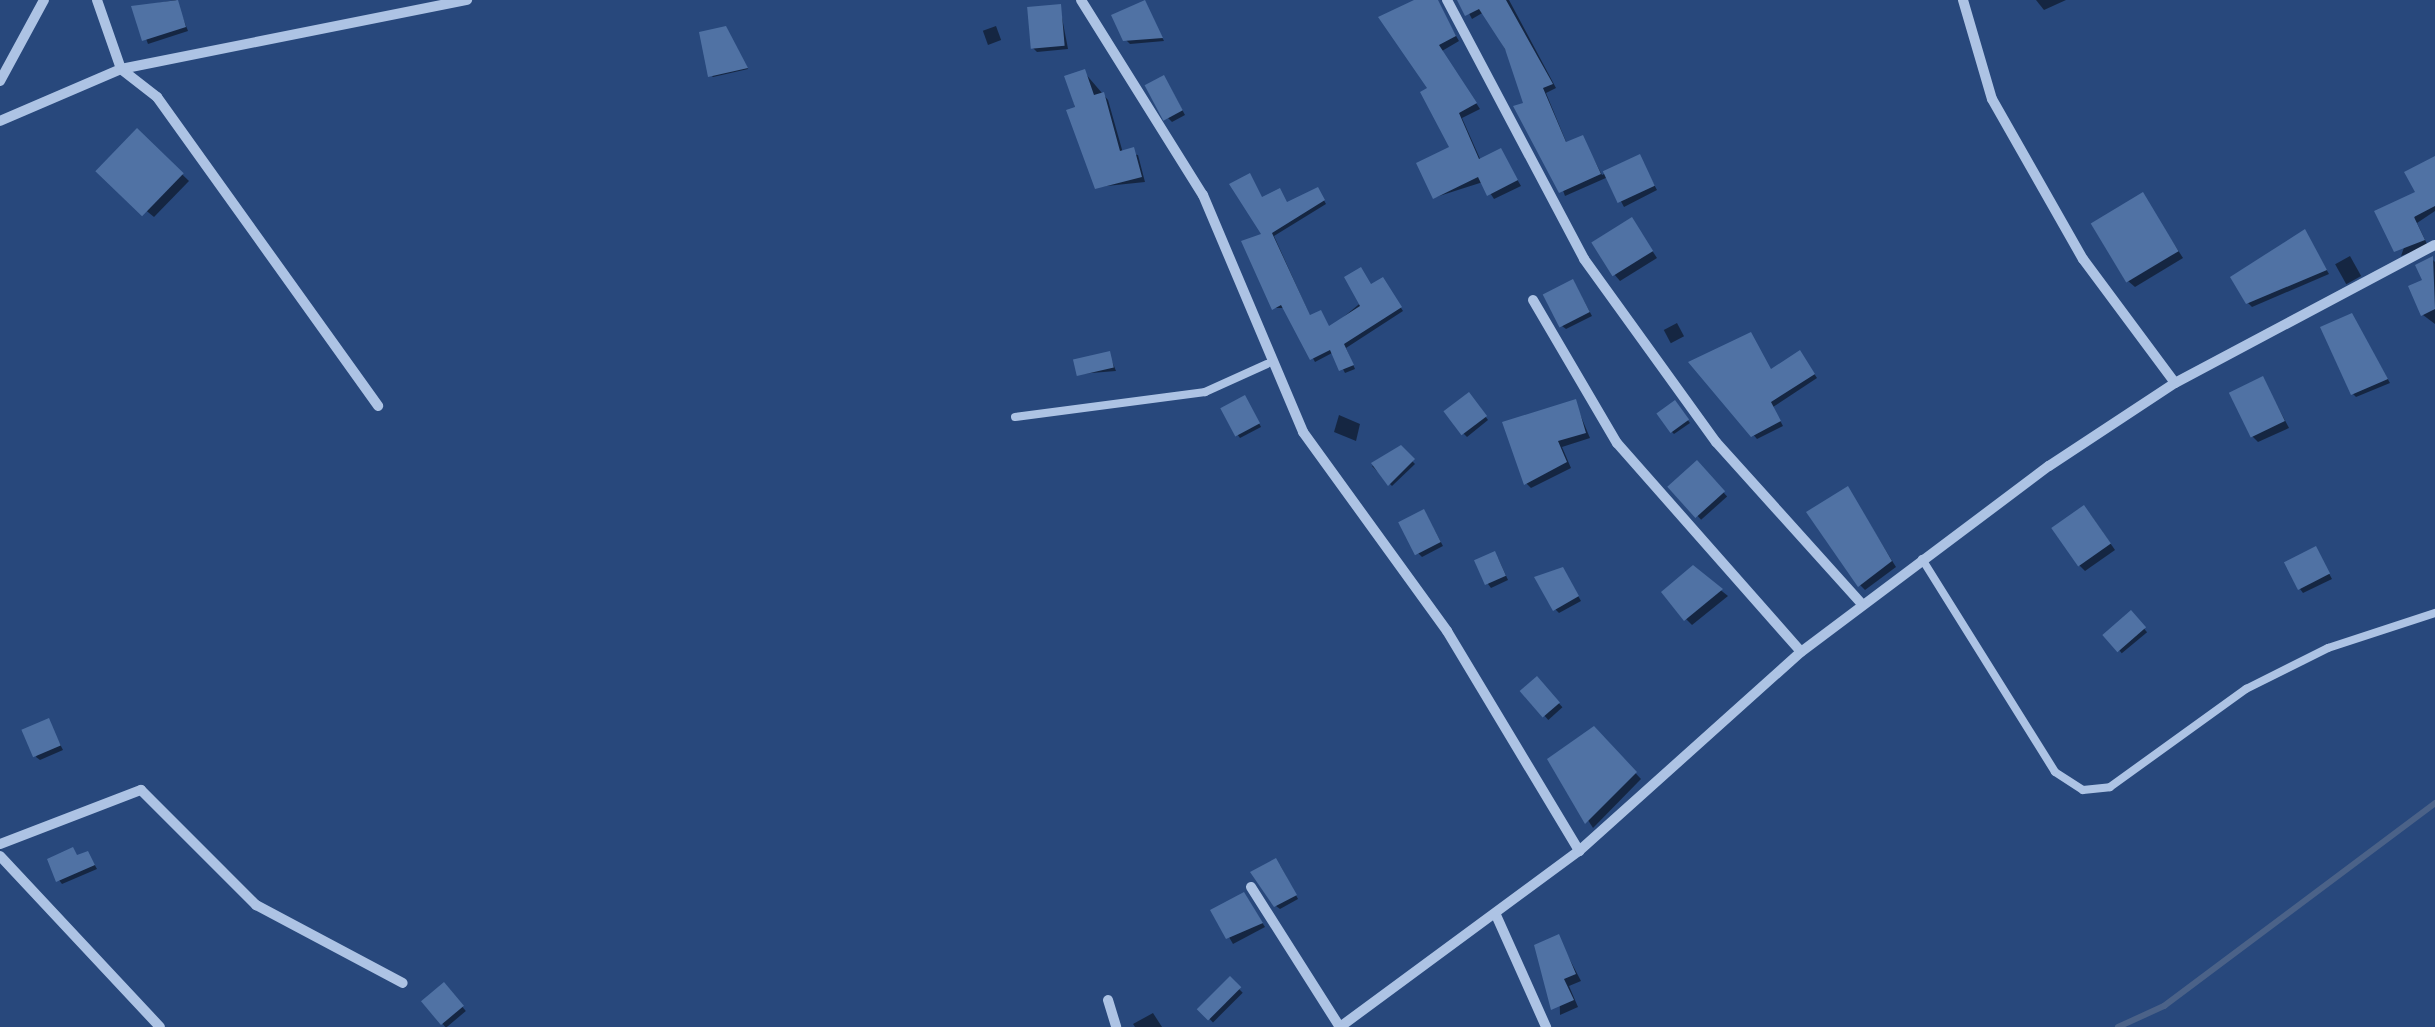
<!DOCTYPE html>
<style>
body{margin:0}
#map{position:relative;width:2435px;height:1027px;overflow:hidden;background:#28487c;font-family:"Fira Sans Condensed",sans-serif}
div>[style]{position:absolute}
.shadow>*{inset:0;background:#0007;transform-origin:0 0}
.stream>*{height:6px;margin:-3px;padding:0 3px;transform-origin:3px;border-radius:3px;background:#4b6288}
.building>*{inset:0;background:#5072a4;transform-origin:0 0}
.lane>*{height:8px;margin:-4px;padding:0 4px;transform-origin:4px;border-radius:4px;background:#adc3e4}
.street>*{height:10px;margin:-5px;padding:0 5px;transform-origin:5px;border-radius:5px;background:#adc3e4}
span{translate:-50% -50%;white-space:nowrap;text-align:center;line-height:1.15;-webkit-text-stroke:9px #28487c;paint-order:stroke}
</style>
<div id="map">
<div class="shadow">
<i style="clip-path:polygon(176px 0,188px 31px,148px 44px,134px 7px)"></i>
<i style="clip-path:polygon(1414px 0,1435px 0,1459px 41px,1442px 51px,1480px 109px,1462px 118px,1481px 161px,1501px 152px,1521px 186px,1494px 199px,1483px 182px,1436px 197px,1453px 148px)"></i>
<i style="clip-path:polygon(1462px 0,1509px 0,1556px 88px,1546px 93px,1567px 144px,1583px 138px,1602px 175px,1639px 157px,1657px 190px,1624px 207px,1608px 177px,1565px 196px,1522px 79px,1484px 12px,1472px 19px)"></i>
<i style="clip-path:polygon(2036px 0,2066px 0,2044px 10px)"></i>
<i style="clip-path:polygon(1144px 2px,1164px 41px,1130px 44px,1126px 40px)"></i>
<i style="clip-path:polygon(1060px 7px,1068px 49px,1037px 52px,1033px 48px)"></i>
<i style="left:996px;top:26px;width:15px;height:14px;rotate:70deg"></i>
<i style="clip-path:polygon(725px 28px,748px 69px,713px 77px,711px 75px)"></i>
<i style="clip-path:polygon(1084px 72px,1108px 100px,1123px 153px,1138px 155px,1145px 182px,1097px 187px,1067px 78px)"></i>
<i style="clip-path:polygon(1167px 82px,1185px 115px,1172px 122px,1168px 118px)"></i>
<i style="clip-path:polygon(137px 131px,189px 181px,154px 217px,105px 177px)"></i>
<i style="clip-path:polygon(2435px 158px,2435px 211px,2417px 223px,2428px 246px,2401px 256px)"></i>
<i style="clip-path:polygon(1320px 193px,1326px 204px,1274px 236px,1311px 318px,1330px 328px,1385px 283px,1403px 311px,1346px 348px,1355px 369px,1345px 373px,1334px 352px,1315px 362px,1285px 308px,1274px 308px,1263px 200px,1288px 205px)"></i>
<i style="clip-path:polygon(2143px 196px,2183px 258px,2135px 287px,2128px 281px)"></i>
<i style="clip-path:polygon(1632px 220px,1657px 258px,1620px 281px,1614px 274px)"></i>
<i style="clip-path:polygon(2305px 232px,2329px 274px,2252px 307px,2248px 303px)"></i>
<i style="left:2350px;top:256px;width:23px;height:17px;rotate:61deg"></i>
<i style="clip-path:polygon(2432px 259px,2435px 262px,2435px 324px,2423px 315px)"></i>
<i style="clip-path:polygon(1576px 286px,1592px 316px,1566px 329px,1562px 326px)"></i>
<i style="clip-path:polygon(2352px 316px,2390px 383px,2356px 397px,2353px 394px)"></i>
<i style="left:1677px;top:323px;width:15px;height:15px;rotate:62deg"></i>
<i style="clip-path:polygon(1109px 354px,1116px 371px,1079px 374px)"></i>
<i style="clip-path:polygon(1803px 357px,1817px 378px,1773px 407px,1783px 426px,1757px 439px,1692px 363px,1772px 372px)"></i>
<i style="clip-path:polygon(2263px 379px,2289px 428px,2258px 442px,2252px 436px)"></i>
<i style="clip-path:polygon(1472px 399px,1488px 420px,1467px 437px,1463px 433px)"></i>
<i style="clip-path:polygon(1248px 402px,1261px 427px,1240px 438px,1237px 434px)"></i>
<i style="clip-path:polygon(1575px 402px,1590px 438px,1562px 447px,1571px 468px,1531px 488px,1526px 483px)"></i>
<i style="clip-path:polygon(1678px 407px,1690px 423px,1674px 434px,1670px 430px)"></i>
<i style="clip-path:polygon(1339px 415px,1360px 424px,1356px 441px,1334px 432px)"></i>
<i style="clip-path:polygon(1400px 449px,1415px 464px,1392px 486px,1372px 466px)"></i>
<i style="left:1697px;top:463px;width:45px;height:35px;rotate:48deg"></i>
<i style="clip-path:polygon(1848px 489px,1896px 567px,1865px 590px,1860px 585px)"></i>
<i style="clip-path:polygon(2090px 514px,2115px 550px,2085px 571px,2079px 565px)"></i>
<i style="clip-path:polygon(1427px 516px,1443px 546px,1422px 557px,1418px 553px)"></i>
<i style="clip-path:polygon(2316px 549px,2332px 579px,2303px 593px,2300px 589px)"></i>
<i style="clip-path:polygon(1498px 558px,1508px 580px,1491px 588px,1488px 584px)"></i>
<i style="clip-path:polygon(1693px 568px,1728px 596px,1692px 625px,1686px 619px)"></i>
<i style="clip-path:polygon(1566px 574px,1581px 601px,1559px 613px,1555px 609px)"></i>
<i style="left:2131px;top:613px;width:25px;height:33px;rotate:50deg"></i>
<i style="left:1537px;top:679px;width:38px;height:19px;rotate:48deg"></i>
<i style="clip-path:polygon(48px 721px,63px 750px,40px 760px,36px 757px)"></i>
<i style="clip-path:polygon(1594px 729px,1641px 779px,1593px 828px,1550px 760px)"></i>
<i style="clip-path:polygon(88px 853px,97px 869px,62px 884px,59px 880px)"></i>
<i style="clip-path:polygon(1280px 865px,1298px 899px,1280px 909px,1276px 906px)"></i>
<i style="clip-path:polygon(1247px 899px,1265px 927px,1233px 944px,1214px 911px)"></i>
<i style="clip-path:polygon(1558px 937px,1581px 981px,1569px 986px,1578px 1007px,1560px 1015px)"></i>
<i style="left:1230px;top:980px;width:18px;height:42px;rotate:45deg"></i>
<i style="left:444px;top:985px;width:34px;height:26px;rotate:50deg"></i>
<i style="clip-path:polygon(1153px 1013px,1162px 1027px,1135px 1027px,1133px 1024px)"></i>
</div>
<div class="stream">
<i style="left:2118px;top:1027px;width:51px;rotate:-24.5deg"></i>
<i style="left:2164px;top:1006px;width:339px;rotate:-36.8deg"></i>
</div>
<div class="building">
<i style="clip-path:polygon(178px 0,186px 27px,142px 41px,131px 6px)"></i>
<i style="clip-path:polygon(1145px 0,1163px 38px,1123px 41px,1111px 15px)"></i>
<i style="clip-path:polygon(1414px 0,1438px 0,1456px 36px,1439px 45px,1477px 103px,1459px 113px,1479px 159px,1501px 148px,1518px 180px,1487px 196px,1478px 177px,1433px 199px,1416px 163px,1449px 147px,1420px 92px,1427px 88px,1378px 17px)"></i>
<i style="clip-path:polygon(1457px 0,1506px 0,1553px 84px,1543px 88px,1566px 142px,1583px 135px,1601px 174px,1559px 193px,1513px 106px,1523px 103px,1505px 49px,1479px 9px,1465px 16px)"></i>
<i style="left:1061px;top:4px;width:42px;height:34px;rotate:85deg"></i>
<i style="clip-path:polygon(726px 26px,748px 68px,708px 77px,699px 32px)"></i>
<i style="clip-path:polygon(1085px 69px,1094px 95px,1104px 92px,1120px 151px,1134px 147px,1142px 177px,1095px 189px,1066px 110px,1075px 107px,1064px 76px)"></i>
<i style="left:1164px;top:75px;width:40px;height:22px;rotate:62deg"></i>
<i style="left:137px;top:128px;width:65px;height:60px;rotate:44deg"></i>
<i style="left:1640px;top:154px;width:35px;height:41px;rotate:65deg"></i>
<i style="clip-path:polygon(2435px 156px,2435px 206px,2414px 217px,2425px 240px,2394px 252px,2374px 211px,2415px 192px,2404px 172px)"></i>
<i style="clip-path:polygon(1250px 173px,1262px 197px,1280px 188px,1287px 202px,1318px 187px,1325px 200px,1272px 233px,1310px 315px,1321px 310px,1329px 326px,1360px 306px,1344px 277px,1361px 267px,1371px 284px,1383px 277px,1402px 307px,1344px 344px,1354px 365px,1339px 371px,1330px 350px,1310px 360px,1281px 305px,1272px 310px,1241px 241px,1261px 234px,1229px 184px)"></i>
<i style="left:2143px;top:192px;width:69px;height:61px;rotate:59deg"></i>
<i style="left:1632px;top:217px;width:40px;height:48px;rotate:58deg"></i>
<i style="clip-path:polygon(2305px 229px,2327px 270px,2246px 304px,2230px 277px)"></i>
<i style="clip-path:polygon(2433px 256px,2435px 309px,2421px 316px,2408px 286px,2422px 280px,2415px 265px)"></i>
<i style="left:1573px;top:279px;width:37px;height:34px;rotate:63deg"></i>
<i style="clip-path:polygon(2352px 313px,2388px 379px,2351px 395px,2320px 327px)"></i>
<i style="clip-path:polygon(1751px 332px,1771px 369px,1800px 350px,1815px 374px,1771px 402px,1781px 421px,1751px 437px,1688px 362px)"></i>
<i style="left:1110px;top:351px;width:17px;height:38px;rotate:77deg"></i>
<i style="left:2263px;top:376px;width:50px;height:38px;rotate:64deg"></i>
<i style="left:1469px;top:392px;width:30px;height:32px;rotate:53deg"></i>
<i style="left:1245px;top:395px;width:32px;height:28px;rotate:62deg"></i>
<i style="clip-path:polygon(1576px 399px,1586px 433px,1558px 441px,1567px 462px,1524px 485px,1502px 422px)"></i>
<i style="left:1675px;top:400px;width:24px;height:23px;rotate:54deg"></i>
<i style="clip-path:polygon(1401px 445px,1415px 459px,1388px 486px,1371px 463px)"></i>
<i style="left:1697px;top:460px;width:42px;height:40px;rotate:48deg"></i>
<i style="clip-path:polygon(1848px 486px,1892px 561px,1858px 587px,1806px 512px)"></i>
<i style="left:2084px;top:505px;width:47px;height:40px;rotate:55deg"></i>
<i style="left:1424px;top:509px;width:37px;height:29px;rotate:63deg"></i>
<i style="left:2316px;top:546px;width:31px;height:36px;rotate:63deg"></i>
<i style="left:1495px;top:551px;width:27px;height:23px;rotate:66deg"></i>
<i style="clip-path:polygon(1693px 565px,1723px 589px,1684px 621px,1661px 592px)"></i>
<i style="clip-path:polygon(1563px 567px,1579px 596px,1553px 611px,1534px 577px)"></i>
<i style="left:2131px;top:610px;width:23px;height:38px;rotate:49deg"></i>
<i style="left:1537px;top:676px;width:35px;height:23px;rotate:49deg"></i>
<i style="left:49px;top:718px;width:30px;height:30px;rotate:67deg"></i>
<i style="clip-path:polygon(1594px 726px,1637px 772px,1585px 824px,1547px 759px)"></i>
<i style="clip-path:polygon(73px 847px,77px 855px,88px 851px,95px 865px,56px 882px,47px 859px)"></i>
<i style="clip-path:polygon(1276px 858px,1297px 895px,1274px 907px,1250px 872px)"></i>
<i style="clip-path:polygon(1244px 892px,1263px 923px,1226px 939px,1210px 910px)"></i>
<i style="clip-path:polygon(1559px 934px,1576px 974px,1564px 979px,1574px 1000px,1551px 1010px,1534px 945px)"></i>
<i style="left:1230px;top:976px;width:16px;height:47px;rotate:45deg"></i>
<i style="left:444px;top:982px;width:31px;height:30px;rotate:50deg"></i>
</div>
<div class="lane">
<i style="left:1015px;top:417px;width:192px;rotate:-7.5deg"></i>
<i style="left:1205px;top:392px;width:68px;rotate:-24.3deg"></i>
<i style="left:1922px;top:559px;width:251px;rotate:58deg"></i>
<i style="left:2055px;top:772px;width:33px;rotate:33deg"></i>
<i style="left:2083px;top:790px;width:27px;rotate:-6deg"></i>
<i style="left:2110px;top:787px;width:168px;rotate:-35.8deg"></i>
<i style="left:2246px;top:689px;width:92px;rotate:-26.6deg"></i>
<i style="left:2328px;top:648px;width:113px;rotate:-18.1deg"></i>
</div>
<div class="street">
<i style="left:97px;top:0;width:73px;rotate:70.8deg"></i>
<i style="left:121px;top:69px;width:46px;rotate:37.9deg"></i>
<i style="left:157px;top:97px;width:380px;rotate:54.4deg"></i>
<i style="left:1081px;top:0;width:230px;rotate:58deg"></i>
<i style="left:1203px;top:195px;width:257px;rotate:67.1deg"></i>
<i style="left:1303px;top:432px;width:246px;rotate:54.1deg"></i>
<i style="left:1447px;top:631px;width:257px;rotate:59deg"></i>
<i style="left:1447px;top:0;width:293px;rotate:62.1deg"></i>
<i style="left:1584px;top:259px;width:226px;rotate:54.2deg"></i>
<i style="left:1716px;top:442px;width:218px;rotate:48deg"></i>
<i style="left:1963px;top:0;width:103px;rotate:73.7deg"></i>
<i style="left:1992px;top:99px;width:184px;rotate:60.4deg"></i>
<i style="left:2083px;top:259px;width:154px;rotate:53.4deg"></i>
<i style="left:0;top:81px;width:92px;rotate:-61.5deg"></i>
<i style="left:0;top:121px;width:132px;rotate:-23.3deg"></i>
<i style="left:121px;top:69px;width:353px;rotate:-11.3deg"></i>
<i style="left:1533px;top:300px;width:166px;rotate:59.6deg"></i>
<i style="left:1617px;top:443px;width:278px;rotate:48.6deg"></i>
<i style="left:0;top:844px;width:151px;rotate:-21deg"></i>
<i style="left:141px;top:790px;width:163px;rotate:45deg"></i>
<i style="left:256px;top:905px;width:166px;rotate:28deg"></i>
<i style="left:0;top:856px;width:234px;rotate:46.9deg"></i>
<i style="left:1251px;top:887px;width:166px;rotate:57.6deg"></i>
<i style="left:1496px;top:915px;width:123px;rotate:65.9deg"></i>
<i style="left:1108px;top:1000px;width:28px;rotate:73deg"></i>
<i style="left:1340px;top:1027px;width:297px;rotate:-36.4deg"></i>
<i style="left:1579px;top:851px;width:298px;rotate:-41.9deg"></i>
<i style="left:1801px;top:652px;width:310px;rotate:-36.9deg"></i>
<i style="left:2049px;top:466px;width:151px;rotate:-33.4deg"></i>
<i style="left:2175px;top:383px;width:294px;rotate:-28deg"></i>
</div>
</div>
